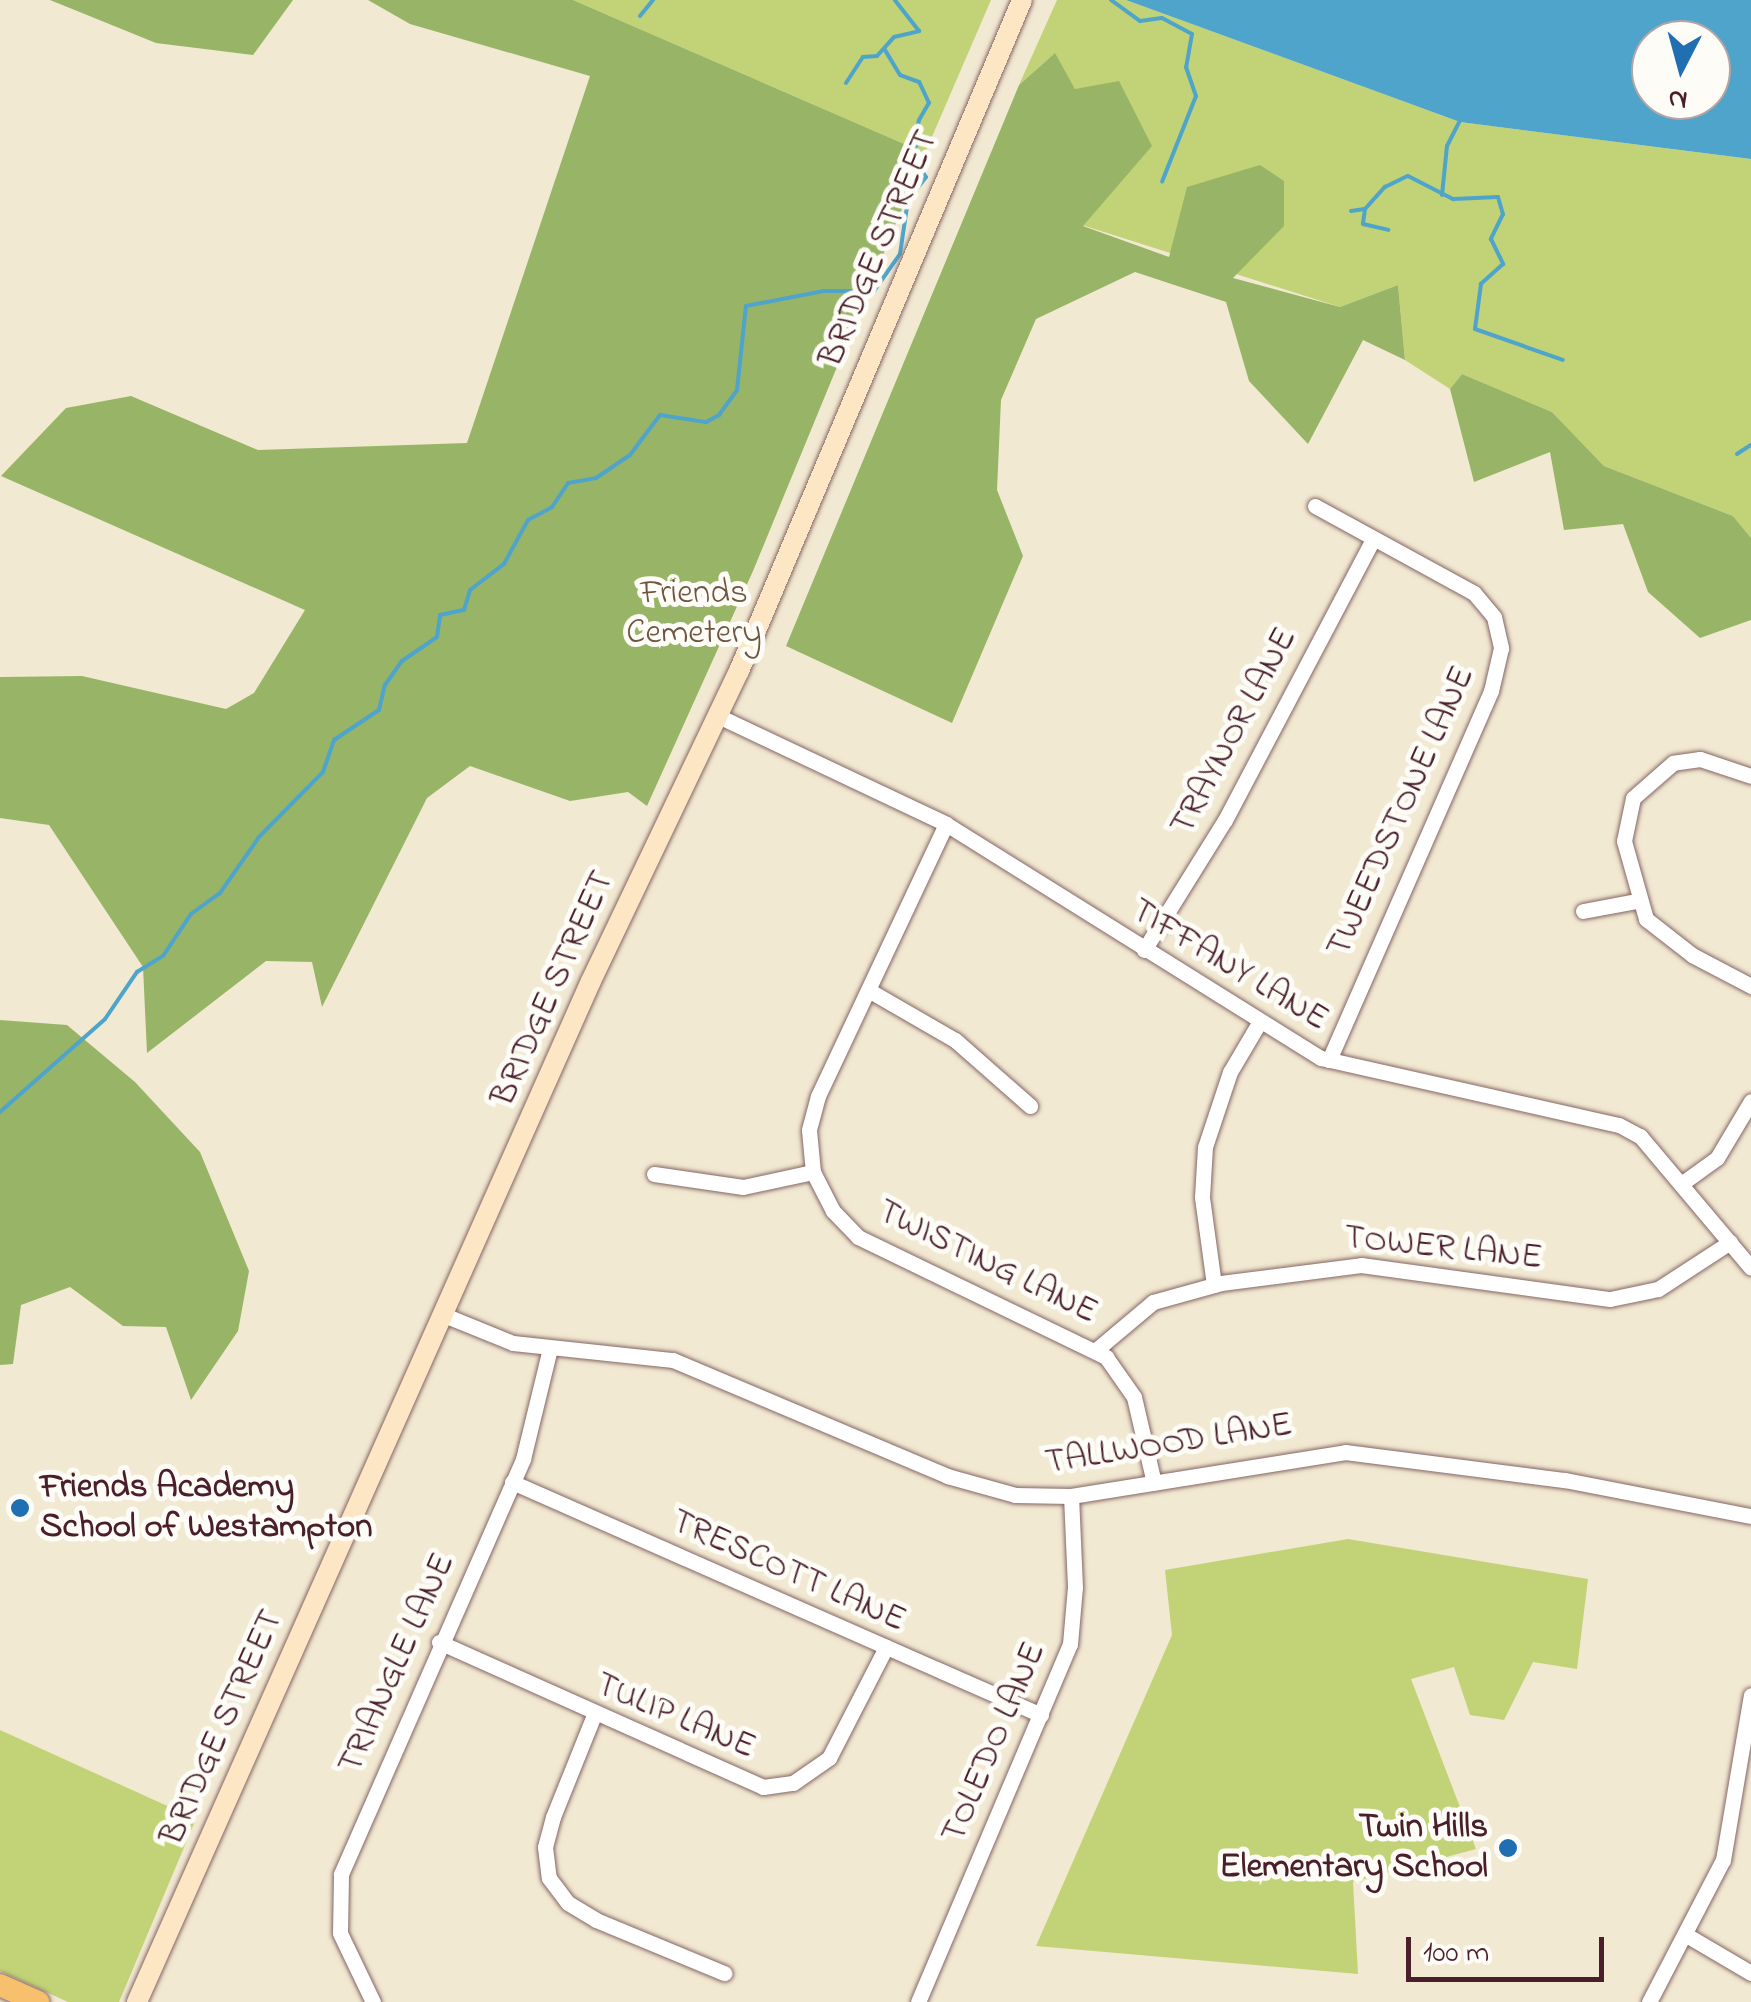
<!DOCTYPE html>
<style>
body{margin:0}
#map{position:relative;width:1751px;height:2002px;overflow:hidden;background:#f2e9d2;font-family:"Indie Flower",sans-serif}
div>[style]{position:absolute}
.green>*{inset:0;background:#c1d376}
.forest>*{inset:0;background:#98b567}
.water>*{inset:0;background:#4ea4ca}
.stream>*{height:4px;margin:-2px;padding:0 2px;transform-origin:2px;border-radius:2px;background:#4ea4ca}
.roads{filter:drop-shadow(0 0 2px #856665) drop-shadow(0 0 2px #856665)}
.minor>*{height:15px;margin:-7.5px;padding:0 7.5px;transform-origin:7.5px;border-radius:7.5px;background:#fff}
.secondary>*{height:20px;margin:-10px;padding:0 10px;transform-origin:10px;border-radius:10px;background:#fce6c4}
.primary>*{height:22px;margin:-11px;padding:0 11px;transform-origin:11px;border-radius:11px;background:#f7c06c}
.dots>*{width:28px;height:28px;translate:-50% -50%;box-sizing:border-box;border:5px solid #fdfcf7;border-radius:50%}
span{translate:-50% -50%;white-space:nowrap;text-align:center;line-height:1.15;-webkit-text-stroke:10px #fdfcf7;paint-order:stroke}
.street-label{font-size:35px;color:#4a1f2b}
.park-label{font-size:35px;color:#6e5542}
.poi-label{font-size:35px;color:#4a1f2b;font-weight:700}
.left{translate:0 -50%;text-align:left}
.right{translate:-100% -50%;text-align:right}
.north{position:absolute;left:1631px;top:20px;width:100px;height:100px;box-sizing:border-box;background:#fdfcf7;border:2px solid #b5a4a5;border-radius:50%;rotate:186deg;font-size:28px;font-weight:700;line-height:40px;text-align:center;color:#4a1f2b}
.north::after{content:'';display:block;margin:auto;width:35px;height:45px;background:#1f6fb2;clip-path:polygon(50% 0,100% 100%,50% 72%,0 100%)}
.scale{position:absolute;left:1406px;top:1937px;width:198px;height:45px;box-sizing:border-box;border:5px solid #4a1f2b;border-top:0;padding-left:12px;font-size:30px;line-height:35px;white-space:nowrap;color:#4a1f2b;-webkit-text-stroke:8px #fdfcf7;paint-order:stroke}
</style>
<div id="map">
<div class="green">
<i style="clip-path:polygon(573px 0,991px 0,925px 153px)"></i>
<i style="clip-path:polygon(1057px 0,1126px 0,1460px 122px,1751px 159px,1751px 538px,1733px 516px,1604px 466px,1552px 412px,1462px 374px,1450px 389px,1405px 360px,1398px 285px,1340px 307px,1082px 225px,1075px 89px,1054px 54px,1019px 85px)"></i>
<i style="clip-path:polygon(1348px 1539px,1588px 1579px,1577px 1669px,1533px 1662px,1504px 1720px,1470px 1715px,1454px 1667px,1411px 1679px,1476px 1849px,1353px 1882px,1358px 1974px,1036px 1946px,1172px 1635px,1165px 1570px)"></i>
<i style="clip-path:polygon(0 1730px,196px 1819px,119px 2002px,68px 2002px,0 1971px)"></i>
</div>
<div class="forest">
<i style="clip-path:polygon(50px 0,293px 0,253px 55px,156px 43px)"></i>
<i style="clip-path:polygon(368px 0,573px 0,925px 153px,753px 571px,647px 806px,628px 792px,570px 801px,470px 766px,427px 798px,322px 1007px,312px 962px,266px 961px,147px 1053px,143px 967px,49px 825px,0 818px,0 677px,82px 676px,226px 709px,254px 693px,305px 610px,1px 476px,66px 408px,131px 396px,258px 450px,467px 443px,590px 76px,410px 24px)"></i>
<i style="clip-path:polygon(1055px 53px,1075px 89px,1119px 81px,1152px 146px,1083px 226px,1169px 257px,1187px 187px,1260px 165px,1284px 181px,1284px 226px,1233px 278px,1340px 307px,1398px 285px,1405px 360px,1363px 340px,1308px 444px,1249px 381px,1226px 302px,1135px 272px,1036px 319px,1001px 400px,997px 490px,1023px 556px,952px 723px,786px 646px,1019px 85px)"></i>
<i style="clip-path:polygon(1462px 374px,1552px 412px,1604px 466px,1733px 516px,1751px 538px,1751px 620px,1700px 638px,1648px 592px,1623px 524px,1564px 530px,1550px 452px,1474px 482px,1450px 389px)"></i>
<i style="clip-path:polygon(0 1020px,67px 1025px,135px 1082px,200px 1152px,249px 1271px,238px 1331px,191px 1400px,166px 1327px,123px 1326px,70px 1287px,21px 1305px,13px 1364px,0 1365px)"></i>
</div>
<div class="water">
<i style="clip-path:polygon(evenodd,1126px 0,1751px 0,1751px 159px,1460px 122px,1126px 0,1651px 40px,1711px 40px,1711px 100px,1651px 100px,1651px 40px)"></i>
</div>
<div class="stream">
<i style="left:1111px;top:0;width:36px;rotate:36deg"></i>
<i style="left:1140px;top:21px;width:22px;rotate:-8deg"></i>
<i style="left:1162px;top:18px;width:34px;rotate:28deg"></i>
<i style="left:1192px;top:34px;width:34px;rotate:100deg"></i>
<i style="left:1186px;top:67px;width:31px;rotate:71deg"></i>
<i style="left:1196px;top:96px;width:92px;rotate:111.6deg"></i>
<i style="left:640px;top:16px;width:21px;rotate:-51deg"></i>
<i style="left:846px;top:83px;width:31px;rotate:-57deg"></i>
<i style="left:863px;top:57px;width:14px;rotate:-4deg"></i>
<i style="left:877px;top:56px;width:25px;rotate:-48deg"></i>
<i style="left:894px;top:37px;width:26px;rotate:-13deg"></i>
<i style="left:919px;top:31px;width:39px;rotate:-128deg"></i>
<i style="left:1442px;top:195px;width:49px;rotate:-84.2deg"></i>
<i style="left:1447px;top:146px;width:31px;rotate:-63deg"></i>
<i style="left:1365px;top:209px;width:15px;rotate:98deg"></i>
<i style="left:1363px;top:224px;width:26px;rotate:13deg"></i>
<i style="left:1351px;top:211px;width:14px;rotate:-8deg"></i>
<i style="left:1365px;top:209px;width:30px;rotate:-48deg"></i>
<i style="left:1385px;top:187px;width:25px;rotate:-26deg"></i>
<i style="left:1408px;top:176px;width:51px;rotate:27.1deg"></i>
<i style="left:1453px;top:199px;width:45px;rotate:-2.5deg"></i>
<i style="left:1498px;top:197px;width:18px;rotate:74deg"></i>
<i style="left:1503px;top:214px;width:28px;rotate:116deg"></i>
<i style="left:1491px;top:239px;width:28px;rotate:64deg"></i>
<i style="left:1503px;top:264px;width:30px;rotate:138deg"></i>
<i style="left:1481px;top:284px;width:45px;rotate:97.6deg"></i>
<i style="left:1475px;top:329px;width:93px;rotate:19.4deg"></i>
<i style="left:1737px;top:454px;width:17px;rotate:-33deg"></i>
<i style="left:0;top:1112px;width:140px;rotate:-41.5deg"></i>
<i style="left:105px;top:1019px;width:57px;rotate:-55.8deg"></i>
<i style="left:137px;top:972px;width:31px;rotate:-32deg"></i>
<i style="left:163px;top:956px;width:50px;rotate:-56.3deg"></i>
<i style="left:191px;top:914px;width:36px;rotate:-36deg"></i>
<i style="left:220px;top:893px;width:68px;rotate:-55.1deg"></i>
<i style="left:259px;top:837px;width:91px;rotate:-45.4deg"></i>
<i style="left:323px;top:772px;width:34px;rotate:-71deg"></i>
<i style="left:334px;top:740px;width:54px;rotate:-33.7deg"></i>
<i style="left:379px;top:710px;width:26px;rotate:-77deg"></i>
<i style="left:385px;top:685px;width:29px;rotate:-55deg"></i>
<i style="left:402px;top:661px;width:42px;rotate:-34.4deg"></i>
<i style="left:437px;top:637px;width:22px;rotate:-82deg"></i>
<i style="left:440px;top:615px;width:25px;rotate:-12deg"></i>
<i style="left:464px;top:610px;width:21px;rotate:-73deg"></i>
<i style="left:470px;top:590px;width:43px;rotate:-37.4deg"></i>
<i style="left:504px;top:564px;width:50px;rotate:-61.4deg"></i>
<i style="left:528px;top:520px;width:27px;rotate:-28deg"></i>
<i style="left:552px;top:507px;width:29px;rotate:-56deg"></i>
<i style="left:568px;top:483px;width:28px;rotate:-10deg"></i>
<i style="left:596px;top:478px;width:41px;rotate:-34.1deg"></i>
<i style="left:630px;top:455px;width:50px;rotate:-53.1deg"></i>
<i style="left:660px;top:415px;width:47px;rotate:8.7deg"></i>
<i style="left:706px;top:422px;width:15px;rotate:-28deg"></i>
<i style="left:719px;top:415px;width:31px;rotate:-54deg"></i>
<i style="left:737px;top:390px;width:84px;rotate:-83.9deg"></i>
<i style="left:746px;top:306px;width:79px;rotate:-10.9deg"></i>
<i style="left:824px;top:291px;width:50px"></i>
<i style="left:874px;top:291px;width:45px;rotate:-54.9deg"></i>
<i style="left:900px;top:254px;width:55px;rotate:-81.6deg"></i>
<i style="left:908px;top:200px;width:29px;rotate:-52deg"></i>
<i style="left:926px;top:177px;width:22px;rotate:-124deg"></i>
<i style="left:914px;top:159px;width:39px;rotate:-83deg"></i>
<i style="left:919px;top:120px;width:20px;rotate:-60deg"></i>
<i style="left:929px;top:103px;width:23px;rotate:-115deg"></i>
<i style="left:919px;top:82px;width:20px;rotate:-160deg"></i>
<i style="left:900px;top:75px;width:29px;rotate:-121deg"></i>
</div>
<div class="roads">
<div class="minor">
<i style="left:1315px;top:506px;width:181px;rotate:28.7deg"></i>
<i style="left:1474px;top:593px;width:31px;rotate:50deg"></i>
<i style="left:1494px;top:617px;width:32px;rotate:77deg"></i>
<i style="left:1501px;top:648px;width:44px;rotate:103.1deg"></i>
<i style="left:1491px;top:691px;width:403px;rotate:113.7deg"></i>
<i style="left:718px;top:716px;width:252px;rotate:25.3deg"></i>
<i style="left:946px;top:824px;width:442px;rotate:32deg"></i>
<i style="left:1321px;top:1058px;width:305px;rotate:12.7deg"></i>
<i style="left:1619px;top:1125px;width:24px;rotate:28deg"></i>
<i style="left:1640px;top:1136px;width:172px;rotate:49.9deg"></i>
<i style="left:1751px;top:776px;width:54px;rotate:-161.6deg"></i>
<i style="left:1700px;top:759px;width:27px;rotate:172deg"></i>
<i style="left:1673px;top:763px;width:53px;rotate:138.8deg"></i>
<i style="left:1633px;top:798px;width:44px;rotate:101.8deg"></i>
<i style="left:1624px;top:841px;width:81px;rotate:74.2deg"></i>
<i style="left:1646px;top:919px;width:58px;rotate:38deg"></i>
<i style="left:1692px;top:955px;width:67px;rotate:27.7deg"></i>
<i style="left:946px;top:824px;width:301px;rotate:115.2deg"></i>
<i style="left:818px;top:1096px;width:35px;rotate:105deg"></i>
<i style="left:809px;top:1130px;width:42px;rotate:84.6deg"></i>
<i style="left:813px;top:1172px;width:44px;rotate:62.9deg"></i>
<i style="left:833px;top:1211px;width:36px;rotate:46deg"></i>
<i style="left:858px;top:1237px;width:276px;rotate:25.8deg"></i>
<i style="left:1106px;top:1357px;width:49px;rotate:55deg"></i>
<i style="left:1134px;top:1397px;width:88px;rotate:76.9deg"></i>
<i style="left:1583px;top:911px;width:55px;rotate:-10.5deg"></i>
<i style="left:1144px;top:950px;width:153px;rotate:-58.1deg"></i>
<i style="left:1225px;top:820px;width:318px;rotate:-62.2deg"></i>
<i style="left:870px;top:991px;width:98px;rotate:30deg"></i>
<i style="left:955px;top:1040px;width:100px;rotate:41.3deg"></i>
<i style="left:654px;top:1174px;width:90px;rotate:8.3deg"></i>
<i style="left:743px;top:1187px;width:72px;rotate:-12.1deg"></i>
<i style="left:1681px;top:1184px;width:44px;rotate:-35.8deg"></i>
<i style="left:1717px;top:1158px;width:66px;rotate:-59.2deg"></i>
<i style="left:1214px;top:1285px;width:89px;rotate:-97.8deg"></i>
<i style="left:1202px;top:1197px;width:50px;rotate:-86.6deg"></i>
<i style="left:1205px;top:1147px;width:79px;rotate:-71.6deg"></i>
<i style="left:1230px;top:1072px;width:57px;rotate:-59.4deg"></i>
<i style="left:444px;top:1315px;width:74px;rotate:22.1deg"></i>
<i style="left:513px;top:1343px;width:161px;rotate:6.1deg"></i>
<i style="left:673px;top:1360px;width:298px;rotate:22.9deg"></i>
<i style="left:947px;top:1476px;width:71px;rotate:15.6deg"></i>
<i style="left:1015px;top:1495px;width:56px;rotate:1deg"></i>
<i style="left:1071px;top:1496px;width:278px;rotate:-9.1deg"></i>
<i style="left:1345px;top:1452px;width:222px;rotate:7.3deg"></i>
<i style="left:1565px;top:1480px;width:189px;rotate:11deg"></i>
<i style="left:1096px;top:1350px;width:75px;rotate:-40.1deg"></i>
<i style="left:1153px;top:1302px;width:71px;rotate:-15.6deg"></i>
<i style="left:1221px;top:1283px;width:141px;rotate:-7.3deg"></i>
<i style="left:1361px;top:1265px;width:251px;rotate:7.8deg"></i>
<i style="left:1610px;top:1299px;width:49px;rotate:-11.8deg"></i>
<i style="left:1658px;top:1289px;width:86px;rotate:-33.1deg"></i>
<i style="left:512px;top:1482px;width:578px;rotate:23.77deg"></i>
<i style="left:439px;top:1642px;width:355px;rotate:24.1deg"></i>
<i style="left:763px;top:1787px;width:30px;rotate:-8deg"></i>
<i style="left:793px;top:1783px;width:44px;rotate:-34.8deg"></i>
<i style="left:829px;top:1758px;width:125px;rotate:-62.8deg"></i>
<i style="left:594px;top:1715px;width:110px;rotate:111.9deg"></i>
<i style="left:553px;top:1817px;width:31px;rotate:105deg"></i>
<i style="left:545px;top:1847px;width:31px;rotate:83deg"></i>
<i style="left:549px;top:1878px;width:31px;rotate:53deg"></i>
<i style="left:568px;top:1903px;width:33px;rotate:31deg"></i>
<i style="left:596px;top:1920px;width:139px;rotate:22.5deg"></i>
<i style="left:1688px;top:1936px;width:73px;rotate:30.4deg"></i>
<i style="left:373px;top:2002px;width:76px;rotate:-115.6deg"></i>
<i style="left:340px;top:1933px;width:59px;rotate:-89deg"></i>
<i style="left:341px;top:1874px;width:453px;rotate:-66.3deg"></i>
<i style="left:523px;top:1459px;width:114px;rotate:-76.3deg"></i>
<i style="left:918px;top:2002px;width:389px;rotate:-67deg"></i>
<i style="left:1070px;top:1644px;width:57px;rotate:-85deg"></i>
<i style="left:1075px;top:1587px;width:91px;rotate:-92.5deg"></i>
<i style="left:1649px;top:2002px;width:160px;rotate:-62.5deg"></i>
<i style="left:1723px;top:1860px;width:167px;rotate:-80.4deg"></i>
</div>
<div class="secondary">
<i style="left:137px;top:2002px;width:1117px;rotate:-66.03deg"></i>
<i style="left:591px;top:981px;width:344px;rotate:-64.5deg"></i>
<i style="left:739px;top:671px;width:728px;rotate:-67.13deg"></i>
</div>
<div class="primary">
<i style="left:0;top:1985px;width:42px;rotate:24.1deg"></i>
</div>
</div>
<div class="dots">
<i style="left:20px;top:1508px;background:#1f6fb2"></i>
<i style="left:1508px;top:1848px;background:#1f6fb2"></i>
</div>
<div class="street-label">
<span style="left:880px;top:249px;rotate:-67deg">BRIDGE STREET</span>
<span style="left:1235px;top:732px;rotate:-62deg">TRAYNOR LANE</span>
<span style="left:1402px;top:812px;rotate:-66deg">TWEEDSTONE LANE</span>
<span style="left:1229px;top:966px;rotate:31deg">TIFFANY LANE</span>
<span style="left:554px;top:989px;rotate:-66deg">BRIDGE STREET</span>
<span style="left:1443px;top:1249px;rotate:6deg">TOWER LANE</span>
<span style="left:987px;top:1263px;rotate:26deg">TWISTING LANE</span>
<span style="left:1169px;top:1445px;rotate:-9deg">TALLWOOD LANE</span>
<span style="left:788px;top:1572px;rotate:24deg">TRESCOTT LANE</span>
<span style="left:398px;top:1664px;rotate:-66deg">TRIANGLE LANE</span>
<span style="left:675px;top:1717px;rotate:23deg">TULIP LANE</span>
<span style="left:223px;top:1728px;rotate:-66deg">BRIDGE STREET</span>
<span style="left:995px;top:1743px;rotate:-67deg">TOLEDO LANE</span>
</div>
<div class="park-label">
<span style="left:694px;top:614px">Friends<br>Cemetery</span>
</div>
<div class="poi-label">
<span class="left" style="left:40px;top:1508px">Friends Academy<br>School of Westampton</span>
<span class="right" style="left:1488px;top:1848px">Twin Hills<br>Elementary School</span>
</div>
<div class="north">N</div>
<div class="scale">100 m</div>
</div>
